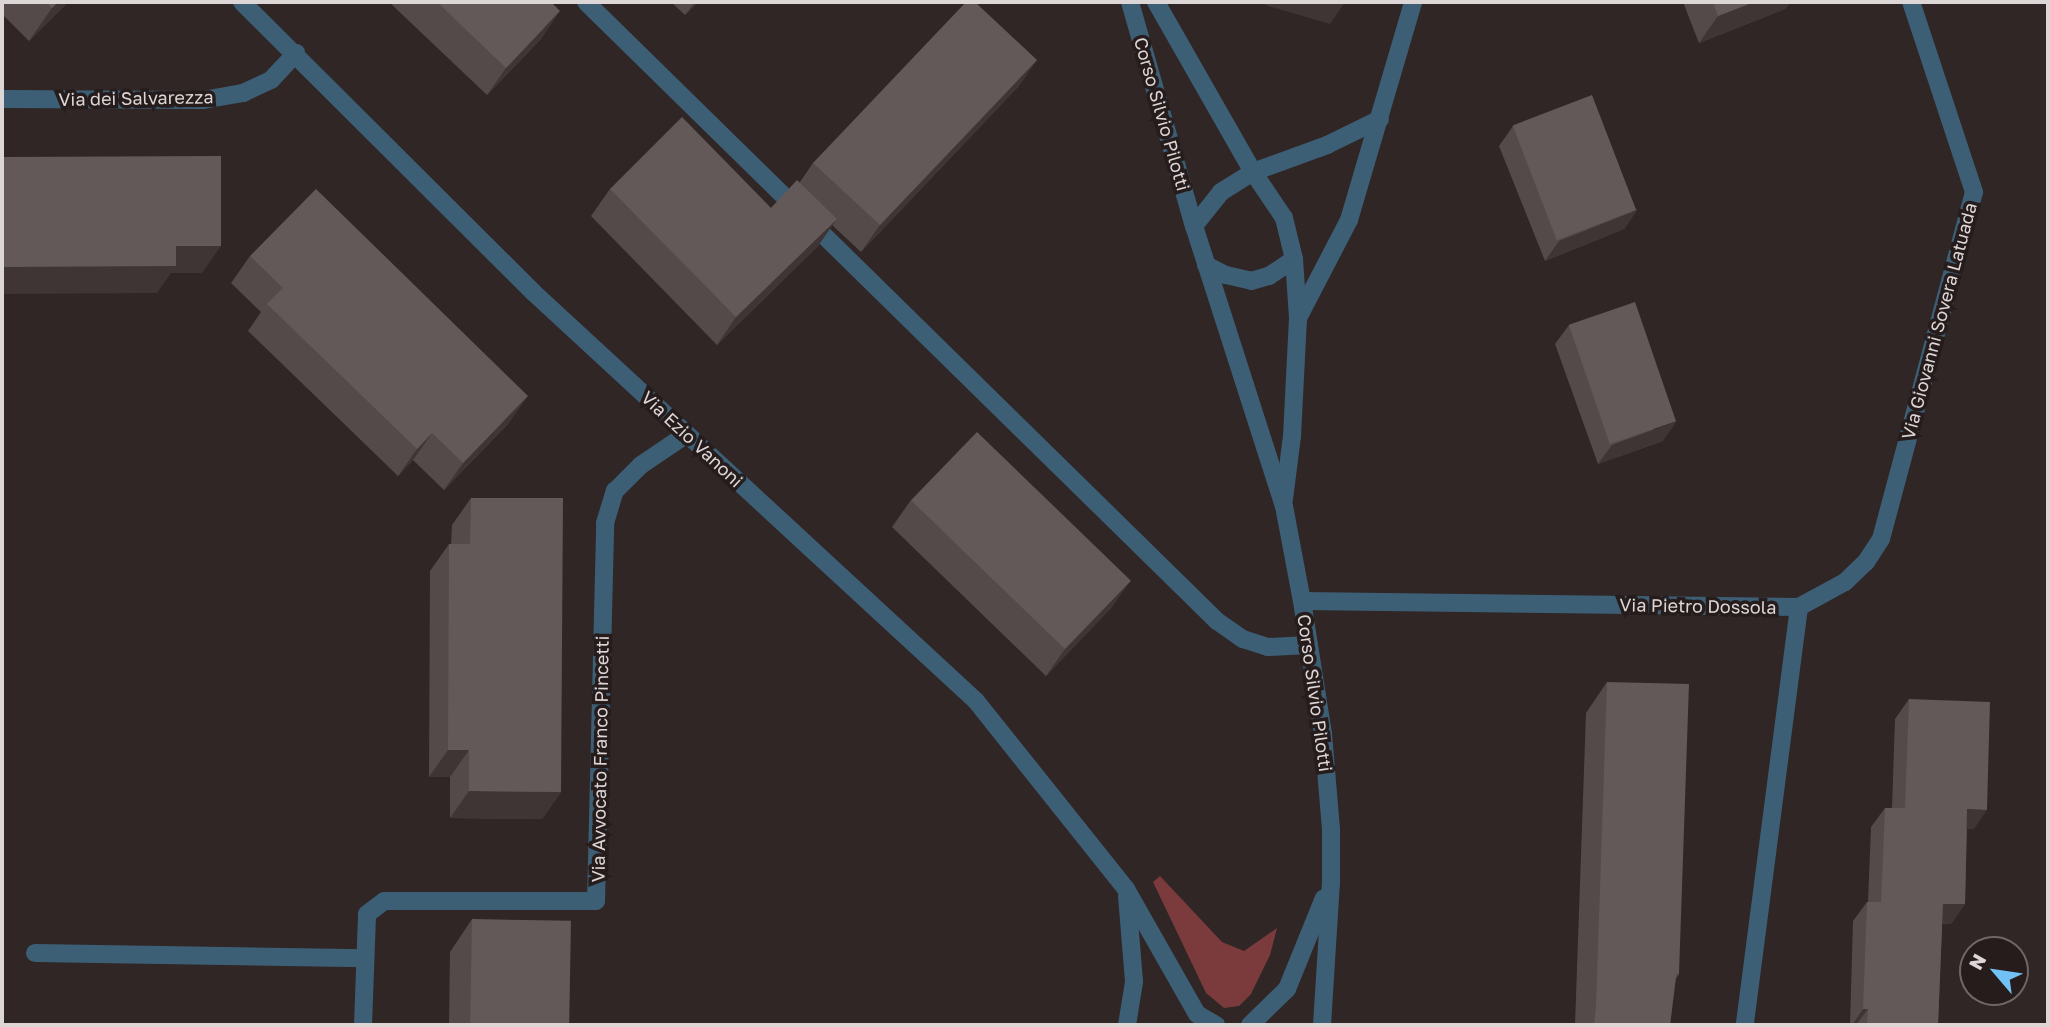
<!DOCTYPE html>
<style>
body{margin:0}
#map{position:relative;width:2050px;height:1027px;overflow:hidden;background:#2f2625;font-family:"Golos Text",sans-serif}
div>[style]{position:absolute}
.green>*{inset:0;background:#7b3b3c}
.minor>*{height:18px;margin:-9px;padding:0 9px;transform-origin:9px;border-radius:9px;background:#3d5f76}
.wall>*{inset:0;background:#544a4a}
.shaded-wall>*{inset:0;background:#3f3535}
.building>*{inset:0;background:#635959;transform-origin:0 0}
span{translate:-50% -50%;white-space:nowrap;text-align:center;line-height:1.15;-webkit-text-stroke:7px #261c1c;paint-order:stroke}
.street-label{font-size:18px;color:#ddd6d6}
.frame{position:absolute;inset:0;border:4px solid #ddd6d6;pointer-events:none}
.north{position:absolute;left:1959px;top:936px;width:70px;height:70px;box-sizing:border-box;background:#261c1c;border:2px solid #6f6666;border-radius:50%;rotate:299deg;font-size:19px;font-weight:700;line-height:28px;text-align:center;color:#ddd6d6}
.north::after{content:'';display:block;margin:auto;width:24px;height:32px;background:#71c1f5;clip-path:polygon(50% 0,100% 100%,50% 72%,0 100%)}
</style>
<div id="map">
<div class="green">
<i style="clip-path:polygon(1160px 876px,1222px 942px,1244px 951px,1277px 928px,1270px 955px,1251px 994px,1239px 1006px,1224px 1008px,1206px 993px,1153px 882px)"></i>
</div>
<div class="minor">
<i style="left:242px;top:2px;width:411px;rotate:44.9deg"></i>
<i style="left:533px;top:292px;width:603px;rotate:42.71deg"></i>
<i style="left:976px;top:701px;width:241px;rotate:51.4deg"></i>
<i style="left:1126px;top:889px;width:144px;rotate:60.4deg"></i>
<i style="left:1197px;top:1014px;width:22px;rotate:30deg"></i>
<i style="left:586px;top:2px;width:884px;rotate:44.45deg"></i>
<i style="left:1217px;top:621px;width:32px;rotate:35deg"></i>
<i style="left:1243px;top:639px;width:26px;rotate:18deg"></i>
<i style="left:1268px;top:647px;width:41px;rotate:-2.8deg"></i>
<i style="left:1130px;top:2px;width:233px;rotate:74.1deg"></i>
<i style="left:1194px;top:226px;width:294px;rotate:72.2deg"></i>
<i style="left:1284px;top:506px;width:97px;rotate:79.3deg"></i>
<i style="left:1302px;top:601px;width:135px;rotate:81deg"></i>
<i style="left:1323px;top:734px;width:96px;rotate:85.2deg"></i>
<i style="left:1331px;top:830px;width:52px;rotate:90deg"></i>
<i style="left:1331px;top:882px;width:143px;rotate:93.6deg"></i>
<i style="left:1156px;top:2px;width:196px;rotate:60.3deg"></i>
<i style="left:1253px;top:172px;width:55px;rotate:56deg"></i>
<i style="left:1284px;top:218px;width:42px;rotate:76.3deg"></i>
<i style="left:1294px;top:259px;width:59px;rotate:86.1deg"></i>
<i style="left:1298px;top:318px;width:118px;rotate:92.9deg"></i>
<i style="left:1292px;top:436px;width:64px;rotate:97.2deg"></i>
<i style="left:2px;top:99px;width:201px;rotate:0.3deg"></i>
<i style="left:203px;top:100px;width:41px;rotate:-9.9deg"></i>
<i style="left:243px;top:93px;width:31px;rotate:-25deg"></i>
<i style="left:271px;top:80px;width:37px;rotate:-47deg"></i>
<i style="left:1194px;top:226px;width:43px;rotate:-51.5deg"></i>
<i style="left:1221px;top:192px;width:38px;rotate:-32deg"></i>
<i style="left:1253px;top:172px;width:79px;rotate:-20deg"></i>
<i style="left:1327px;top:145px;width:59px;rotate:-26.1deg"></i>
<i style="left:1206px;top:265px;width:22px;rotate:27deg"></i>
<i style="left:1226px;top:275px;width:26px;rotate:13deg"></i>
<i style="left:1251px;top:281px;width:19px;rotate:-16deg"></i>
<i style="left:1269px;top:276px;width:30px;rotate:-34deg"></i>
<i style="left:1298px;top:318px;width:110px;rotate:-62.5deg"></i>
<i style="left:1349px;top:220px;width:227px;rotate:-73.6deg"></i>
<i style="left:1302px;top:601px;width:497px;rotate:0.7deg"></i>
<i style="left:1799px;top:607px;width:421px;rotate:97.4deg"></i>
<i style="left:1799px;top:607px;width:52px;rotate:-28.5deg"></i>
<i style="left:1845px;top:582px;width:29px;rotate:-44deg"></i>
<i style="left:1866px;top:562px;width:27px;rotate:-57deg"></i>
<i style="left:1881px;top:539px;width:359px;rotate:-75deg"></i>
<i style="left:1974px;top:192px;width:200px;rotate:-108.3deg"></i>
<i style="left:1127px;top:896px;width:86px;rotate:85.3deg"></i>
<i style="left:1134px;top:982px;width:44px;rotate:99.2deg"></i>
<i style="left:35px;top:953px;width:330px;rotate:0.9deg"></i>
<i style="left:363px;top:1025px;width:111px;rotate:-87.9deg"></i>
<i style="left:367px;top:914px;width:21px;rotate:-37deg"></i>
<i style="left:384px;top:901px;width:212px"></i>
<i style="left:596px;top:901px;width:378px;rotate:-88.6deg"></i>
<i style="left:605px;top:523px;width:34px;rotate:-73deg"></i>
<i style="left:615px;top:491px;width:37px;rotate:-45deg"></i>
<i style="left:641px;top:465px;width:55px;rotate:-34deg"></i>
<i style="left:1250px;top:1025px;width:52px;rotate:-44.2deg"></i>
<i style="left:1287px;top:989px;width:98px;rotate:-67.9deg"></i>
</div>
<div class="wall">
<i style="clip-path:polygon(2px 2px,68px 2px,29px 41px,2px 14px)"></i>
<i style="clip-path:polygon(389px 2px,551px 2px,542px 38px,487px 95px)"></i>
<i style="clip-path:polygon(671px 2px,698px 2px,685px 15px)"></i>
<i style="clip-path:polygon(1683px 2px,1791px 2px,1785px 9px,1699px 43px)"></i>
<i style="clip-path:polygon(1037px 60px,1018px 87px,861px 252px,832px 225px,818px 246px,717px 345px,591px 216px,610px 189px,771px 208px,800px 182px,813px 163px)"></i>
<i style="clip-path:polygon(1513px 126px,1637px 210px,1624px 229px,1545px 261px,1499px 146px)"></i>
<i style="clip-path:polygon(250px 256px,509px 423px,444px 490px,413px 460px,398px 476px,248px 331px,261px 312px,231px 283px)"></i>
<i style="clip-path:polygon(1569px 325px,1663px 441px,1598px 464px,1555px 344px)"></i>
<i style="clip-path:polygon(471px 498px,561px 792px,542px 819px,450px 818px,450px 777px,429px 777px,430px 571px,449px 544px,451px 544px,452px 525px)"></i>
<i style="clip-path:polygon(911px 500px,1130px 581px,1111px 608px,1046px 676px,892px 527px)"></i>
<i style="clip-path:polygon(1607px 682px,1679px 974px,1676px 979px,1670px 1025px,1575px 1025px,1586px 713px)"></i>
<i style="clip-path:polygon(1909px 699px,1974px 829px,1967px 829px,1965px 904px,1951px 924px,1942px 924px,1938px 1025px,1850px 1025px,1853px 921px,1867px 902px,1868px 902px,1871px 827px,1885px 808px,1892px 808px,1895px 719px)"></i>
<i style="clip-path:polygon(472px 919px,570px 1025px,449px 1025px,450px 952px)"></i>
</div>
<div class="shaded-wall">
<i style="clip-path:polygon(58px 2px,68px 2px,29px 41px,52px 8px)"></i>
<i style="clip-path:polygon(695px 2px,698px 2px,685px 15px)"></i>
<i style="clip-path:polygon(1268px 2px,1345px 2px,1330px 24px,1265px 5px)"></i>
<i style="clip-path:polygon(1754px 2px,1791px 2px,1785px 9px,1699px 43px,1718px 16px)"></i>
<i style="clip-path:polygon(560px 11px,542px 38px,487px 95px,506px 68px)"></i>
<i style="clip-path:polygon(1037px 60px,1018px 87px,861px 252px,880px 225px)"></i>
<i style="clip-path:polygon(1637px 210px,1624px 229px,1545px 261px,1559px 241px)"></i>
<i style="clip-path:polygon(837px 219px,818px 246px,717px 345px,736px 317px)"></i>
<i style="clip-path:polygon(176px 246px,221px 246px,202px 273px,171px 273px,157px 293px,2px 294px,2px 267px)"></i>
<i style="clip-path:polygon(528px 396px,509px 423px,444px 490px,463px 463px)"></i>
<i style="clip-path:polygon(1677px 421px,1663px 441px,1598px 464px,1612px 445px)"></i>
<i style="clip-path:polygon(432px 433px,413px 460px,398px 476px,417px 449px)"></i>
<i style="clip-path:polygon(1130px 581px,1111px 608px,1046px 676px,1065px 649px)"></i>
<i style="clip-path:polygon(448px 750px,469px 750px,450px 777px,429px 777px)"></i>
<i style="clip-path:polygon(469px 791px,561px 792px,542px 819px,450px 818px)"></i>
<i style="clip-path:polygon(1967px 809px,1987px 810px,1974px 829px,1954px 829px)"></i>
<i style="clip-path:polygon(1943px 904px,1965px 904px,1951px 924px,1929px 923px)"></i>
<i style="clip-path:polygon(1863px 1009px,1868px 1009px,1856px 1025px,1852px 1025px)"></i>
</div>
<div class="building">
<i style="clip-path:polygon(46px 2px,58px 2px,52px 8px)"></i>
<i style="clip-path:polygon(437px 2px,551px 2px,560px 11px,506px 68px)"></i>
<i style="clip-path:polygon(966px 2px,975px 2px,1037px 60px,880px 225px,813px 163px)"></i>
<i style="clip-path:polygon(1713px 2px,1754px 2px,1718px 16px)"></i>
<i style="left:1592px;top:95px;width:123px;height:85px;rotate:69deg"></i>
<i style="clip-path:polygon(682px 117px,771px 208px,797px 180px,837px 219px,736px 317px,610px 189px)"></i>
<i style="clip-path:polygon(221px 156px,221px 246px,176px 246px,176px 266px,2px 267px,2px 157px)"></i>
<i style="clip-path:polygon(316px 189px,528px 396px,463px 463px,432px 433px,417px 449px,267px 304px,283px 288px,250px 256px)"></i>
<i style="left:1635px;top:302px;width:126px;height:70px;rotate:71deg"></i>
<i style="left:977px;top:432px;width:214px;height:95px;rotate:44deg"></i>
<i style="clip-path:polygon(471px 498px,563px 498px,561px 792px,469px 791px,469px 750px,448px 750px,449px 544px,470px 544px)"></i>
<i style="clip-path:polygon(1607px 682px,1689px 684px,1679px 974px,1676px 974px,1670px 1025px,1594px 1025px,1596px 1006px)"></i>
<i style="clip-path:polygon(1909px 699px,1990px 702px,1987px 810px,1967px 809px,1965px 904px,1943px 904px,1938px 1025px,1867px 1025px,1868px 1009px,1863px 1009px,1867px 902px,1881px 902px,1885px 808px,1905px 808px)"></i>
<i style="left:472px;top:919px;width:99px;height:106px;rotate:1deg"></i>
</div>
<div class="street-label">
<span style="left:136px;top:98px;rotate:-1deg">Via dei Salvarezza</span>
<span style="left:1162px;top:114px;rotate:74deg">Corso Silvio Pilotti</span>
<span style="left:1939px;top:321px;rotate:-75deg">Via Giovanni Sovera Latuada</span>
<span style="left:692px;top:439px;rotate:43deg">Via Ezio Vanoni</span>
<span style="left:1698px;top:606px;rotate:1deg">Via Pietro Dossola</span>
<span style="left:1315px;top:693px;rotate:82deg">Corso Silvio Pilotti</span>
<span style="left:600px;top:759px;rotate:-89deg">Via Avvocato Franco Pincetti</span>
</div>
<div class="frame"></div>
<div class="north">N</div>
</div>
